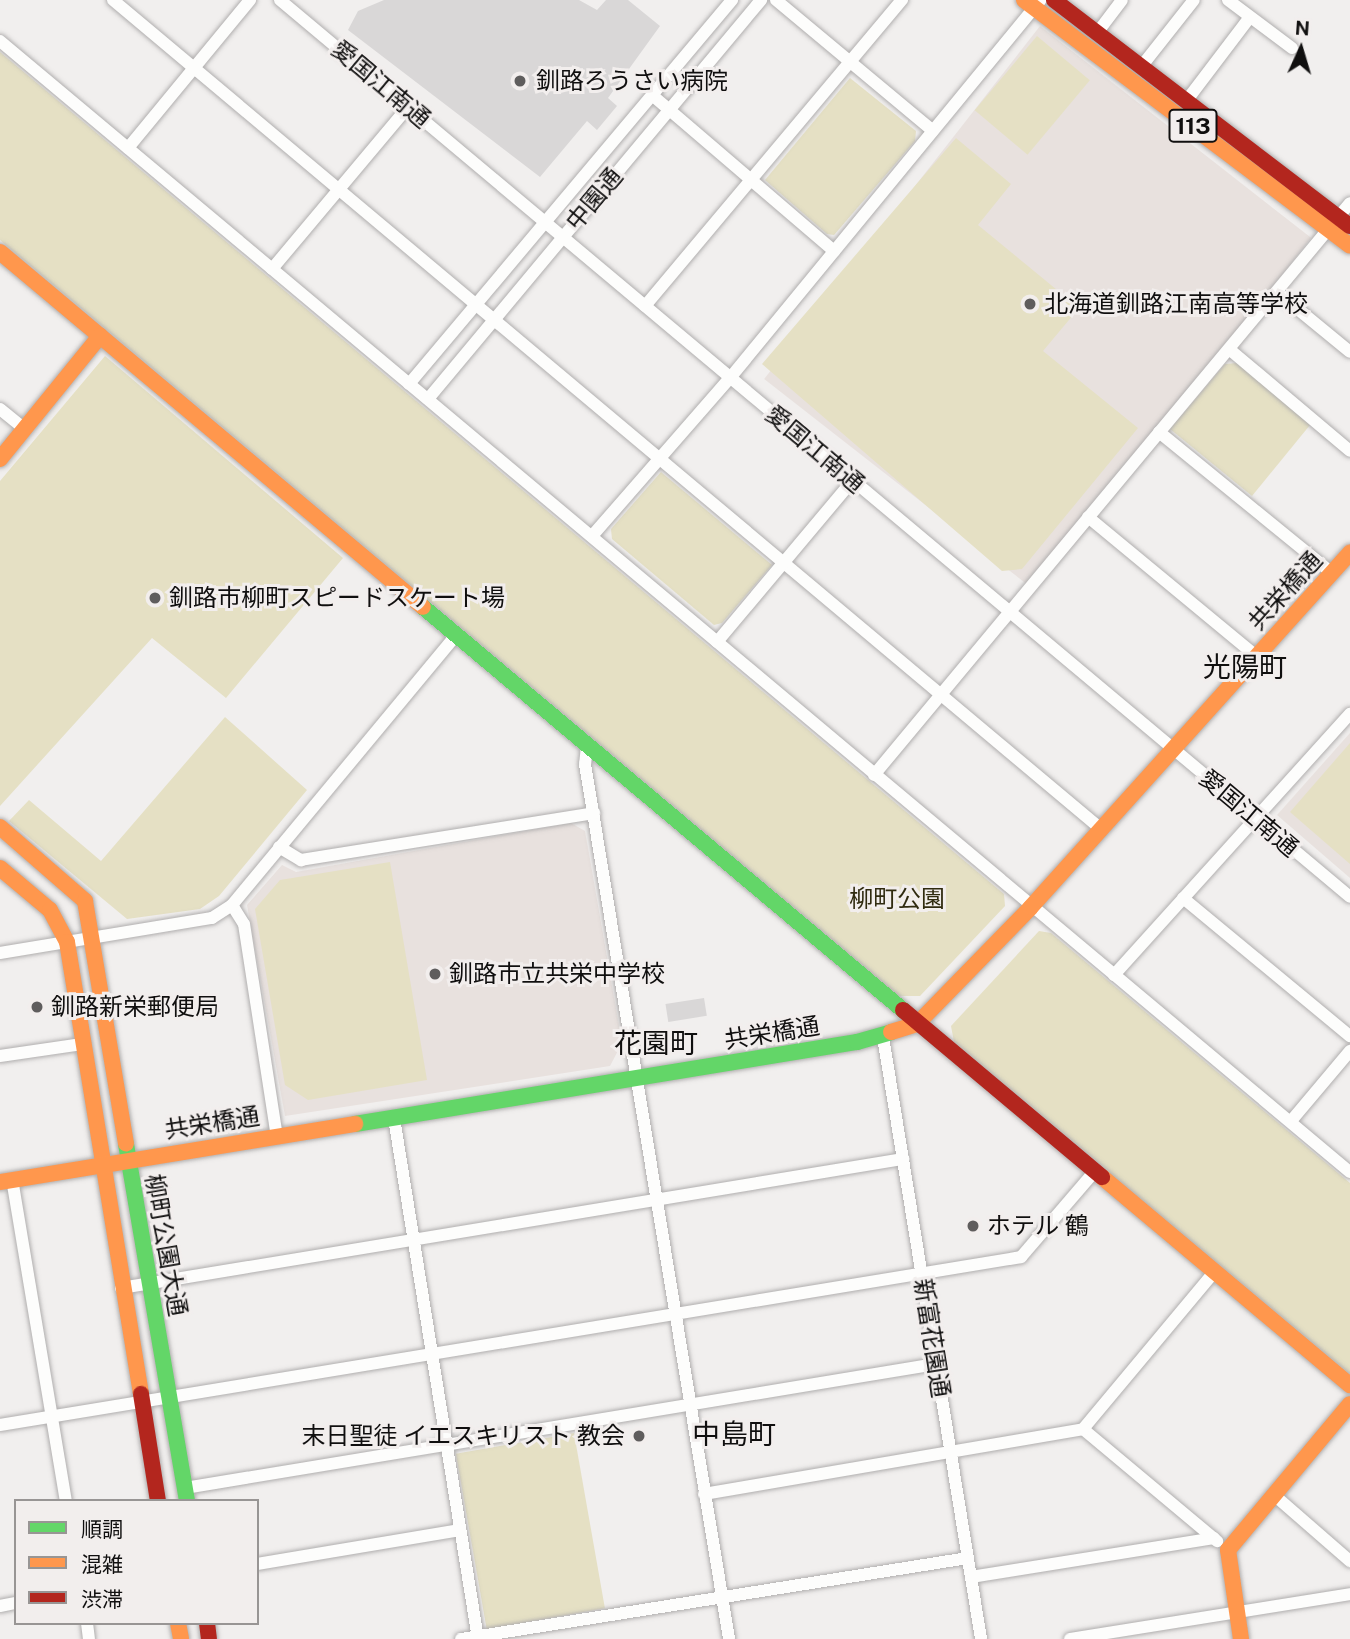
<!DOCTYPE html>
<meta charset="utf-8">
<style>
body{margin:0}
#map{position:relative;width:1350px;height:1639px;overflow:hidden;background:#f1efee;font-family:"Public Sans","Noto Sans JP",sans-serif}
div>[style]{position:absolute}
.built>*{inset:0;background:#e8e1de;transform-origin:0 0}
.green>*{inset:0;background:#e5e0c4;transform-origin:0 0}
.building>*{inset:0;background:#d9d7d7;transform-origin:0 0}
.roads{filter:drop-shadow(0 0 2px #b0aeae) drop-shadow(0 0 2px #b0aeae)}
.street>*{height:12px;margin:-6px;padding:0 6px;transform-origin:6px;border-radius:6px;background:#fdfdfc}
.fast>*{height:16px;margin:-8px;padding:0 8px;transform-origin:8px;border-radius:8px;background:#63d668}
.slow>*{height:16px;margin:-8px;padding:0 8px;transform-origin:8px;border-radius:8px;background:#ff974d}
.jam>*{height:16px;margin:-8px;padding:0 8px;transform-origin:8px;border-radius:8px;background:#b3261e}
.dots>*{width:19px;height:19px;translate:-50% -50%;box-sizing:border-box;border:4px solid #f2eeed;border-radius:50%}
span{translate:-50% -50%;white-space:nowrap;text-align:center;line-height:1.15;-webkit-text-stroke:6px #f2eeed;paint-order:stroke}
.shield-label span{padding:2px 5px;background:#f2eeed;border:2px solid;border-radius:5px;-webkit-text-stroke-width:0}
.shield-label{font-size:23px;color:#100f0f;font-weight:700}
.poi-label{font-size:24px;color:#100f0f}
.left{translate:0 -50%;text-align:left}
.right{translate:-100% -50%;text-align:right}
.street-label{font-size:24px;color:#100f0f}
.park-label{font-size:24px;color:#302b10}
.quarter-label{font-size:28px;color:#100f0f}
.legend{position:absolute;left:14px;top:1499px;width:245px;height:126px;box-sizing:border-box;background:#f2eeed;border:2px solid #989594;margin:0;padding:9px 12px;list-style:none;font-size:21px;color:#100f0f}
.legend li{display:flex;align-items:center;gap:14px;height:35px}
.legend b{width:35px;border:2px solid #989594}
.north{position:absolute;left:1266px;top:14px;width:70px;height:70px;-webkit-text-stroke:5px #f2eeed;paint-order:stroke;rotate:4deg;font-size:19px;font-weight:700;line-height:28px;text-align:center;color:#100f0f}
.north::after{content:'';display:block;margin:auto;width:24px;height:32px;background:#100f0f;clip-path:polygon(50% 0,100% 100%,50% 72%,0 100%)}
</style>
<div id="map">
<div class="built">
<i style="left:1040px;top:26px;width:344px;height:448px;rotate:38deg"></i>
<i style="clip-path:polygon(1350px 733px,1350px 878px,1277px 815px)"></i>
<i style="clip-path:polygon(571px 823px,585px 831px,622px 1043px,610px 1066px,285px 1116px,247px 905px,282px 865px,296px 872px)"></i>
</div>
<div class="green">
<i style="left:1037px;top:36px;width:69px;height:97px;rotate:40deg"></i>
<i style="clip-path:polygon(0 52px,1004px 894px,1005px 906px,920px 996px,899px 996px,0 240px)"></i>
<i style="clip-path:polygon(850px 78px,916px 131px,915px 141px,834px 235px,827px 234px,765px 180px)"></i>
<i style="clip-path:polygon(956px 138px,1011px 184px,978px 225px,1079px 308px,1043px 351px,1138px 428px,1022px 569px,1002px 571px,762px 364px)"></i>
<i style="clip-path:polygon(105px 356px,343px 558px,226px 698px,152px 638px,0 806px,0 481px)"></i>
<i style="clip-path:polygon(1237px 363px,1310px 425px,1252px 496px,1170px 429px,1225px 364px)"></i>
<i style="clip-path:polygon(661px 472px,772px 565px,722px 623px,714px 625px,612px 539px,611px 529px)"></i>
<i style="clip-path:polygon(225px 717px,307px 790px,219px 896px,200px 909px,127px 919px,9px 821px,29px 800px,101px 861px)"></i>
<i style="clip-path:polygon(1350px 743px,1350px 864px,1290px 812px)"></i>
<i style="clip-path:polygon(390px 862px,427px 1080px,308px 1100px,285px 1085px,255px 909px,280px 880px)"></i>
<i style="clip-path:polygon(1039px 931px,1051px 933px,1350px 1183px,1350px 1374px,954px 1042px,951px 1026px)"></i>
<i style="left:574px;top:1433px;width:178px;height:120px;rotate:80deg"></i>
</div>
<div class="building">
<i style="clip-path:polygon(384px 0,579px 0,597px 10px,606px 0,628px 0,660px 26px,608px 98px,617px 106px,597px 130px,587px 121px,540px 177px,348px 30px,358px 11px)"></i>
<i style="left:704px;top:998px;width:18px;height:39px;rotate:81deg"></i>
</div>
<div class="roads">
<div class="street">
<i style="left:113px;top:0;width:1290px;rotate:40deg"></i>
<i style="left:280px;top:0;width:1396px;rotate:39.97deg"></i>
<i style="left:776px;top:0;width:204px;rotate:39.8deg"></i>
<i style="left:1228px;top:0;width:80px;rotate:36.9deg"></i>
<i style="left:1097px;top:33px;width:41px;rotate:-52.9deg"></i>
<i style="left:0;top:41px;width:1761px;rotate:39.96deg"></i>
<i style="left:1141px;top:67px;width:85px;rotate:-51.7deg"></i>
<i style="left:652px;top:95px;width:240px;rotate:40.6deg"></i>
<i style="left:1187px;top:100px;width:104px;rotate:-52.8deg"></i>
<i style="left:128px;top:148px;width:192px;rotate:-50.5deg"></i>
<i style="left:272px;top:269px;width:212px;rotate:-50deg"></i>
<i style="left:1277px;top:292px;width:94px;rotate:39.4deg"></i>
<i style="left:645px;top:306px;width:400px;rotate:-50deg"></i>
<i style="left:1229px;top:349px;width:158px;rotate:40.1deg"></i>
<i style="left:409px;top:384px;width:502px;rotate:-49.93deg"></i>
<i style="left:428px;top:399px;width:520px;rotate:-50.15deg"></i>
<i style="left:0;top:409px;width:32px;rotate:39deg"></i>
<i style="left:1159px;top:432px;width:223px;rotate:39.2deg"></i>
<i style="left:1088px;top:517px;width:218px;rotate:39.6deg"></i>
<i style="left:592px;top:536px;width:210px;rotate:-48.9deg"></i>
<i style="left:730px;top:378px;width:489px;rotate:-50.6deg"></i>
<i style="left:717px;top:642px;width:212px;rotate:-50deg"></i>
<i style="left:587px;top:746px;width:18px;rotate:96deg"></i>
<i style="left:585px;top:764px;width:887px;rotate:80.65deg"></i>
<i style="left:874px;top:775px;width:744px;rotate:-50.23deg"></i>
<i style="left:279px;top:847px;width:26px;rotate:31deg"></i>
<i style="left:301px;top:860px;width:297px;rotate:-9.1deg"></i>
<i style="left:1183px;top:898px;width:217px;rotate:39.6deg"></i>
<i style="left:232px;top:905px;width:22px;rotate:58deg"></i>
<i style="left:244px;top:924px;width:215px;rotate:81.2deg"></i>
<i style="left:0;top:953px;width:215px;rotate:-9.4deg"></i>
<i style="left:212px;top:918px;width:24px;rotate:-33deg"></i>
<i style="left:232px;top:905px;width:351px;rotate:-50.3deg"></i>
<i style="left:1114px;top:975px;width:352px;rotate:-47.9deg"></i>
<i style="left:883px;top:1037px;width:610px;rotate:80.75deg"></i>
<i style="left:0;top:1056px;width:83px;rotate:-8.3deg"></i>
<i style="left:394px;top:1118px;width:528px;rotate:80.84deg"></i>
<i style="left:1291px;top:1121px;width:92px;rotate:-49.9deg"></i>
<i style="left:12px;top:1179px;width:326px;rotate:80.5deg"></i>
<i style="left:121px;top:1288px;width:793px;rotate:-9.37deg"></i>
<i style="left:0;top:1425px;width:1035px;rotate:-9.34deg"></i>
<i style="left:1021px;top:1257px;width:113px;rotate:-49.3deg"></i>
<i style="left:1083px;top:1429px;width:175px;rotate:39.9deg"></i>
<i style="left:185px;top:1488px;width:761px;rotate:-9.38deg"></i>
<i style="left:704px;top:1494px;width:385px;rotate:-9.7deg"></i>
<i style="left:1083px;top:1429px;width:206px;rotate:-50.1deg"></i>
<i style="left:1274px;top:1495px;width:101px;rotate:41deg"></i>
<i style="left:257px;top:1564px;width:206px;rotate:-9.5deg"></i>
<i style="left:971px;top:1577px;width:246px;rotate:-9.1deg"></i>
<i style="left:0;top:1606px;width:16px;rotate:-11deg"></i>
<i style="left:87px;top:1623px;width:16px;rotate:83deg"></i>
<i style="left:461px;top:1639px;width:513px;rotate:-9.08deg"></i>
<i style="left:1070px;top:1639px;width:284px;rotate:-9.1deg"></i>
</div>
<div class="fast">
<i style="left:423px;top:607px;width:627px;rotate:40.02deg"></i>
<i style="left:355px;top:1124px;width:509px;rotate:-9.28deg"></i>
<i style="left:857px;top:1042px;width:35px;rotate:-16deg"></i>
<i style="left:126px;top:1144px;width:362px;rotate:80.3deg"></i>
</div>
<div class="slow">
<i style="left:1024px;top:0;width:408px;rotate:37deg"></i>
<i style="left:0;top:252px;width:552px;rotate:40deg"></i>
<i style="left:0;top:459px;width:159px;rotate:-50.9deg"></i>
<i style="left:0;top:827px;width:113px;rotate:41deg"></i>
<i style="left:85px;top:901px;width:246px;rotate:80.4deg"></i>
<i style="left:0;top:868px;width:65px;rotate:40deg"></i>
<i style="left:50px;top:910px;width:36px;rotate:62deg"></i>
<i style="left:67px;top:942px;width:458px;rotate:80.7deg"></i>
<i style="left:891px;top:1032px;width:27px;rotate:-17deg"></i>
<i style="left:917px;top:1024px;width:163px;rotate:-45.7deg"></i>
<i style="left:1031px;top:907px;width:477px;rotate:-48deg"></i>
<i style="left:1102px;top:1177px;width:324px;rotate:40deg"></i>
<i style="left:0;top:1182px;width:360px;rotate:-9.3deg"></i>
<i style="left:178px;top:1623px;width:16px;rotate:79deg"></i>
<i style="left:1241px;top:1639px;width:90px;rotate:-98.3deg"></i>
<i style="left:1228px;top:1550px;width:190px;rotate:-50.1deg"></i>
</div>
<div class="jam">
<i style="left:1054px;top:0;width:372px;rotate:37.4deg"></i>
<i style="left:903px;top:1010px;width:260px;rotate:40deg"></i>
<i style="left:141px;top:1394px;width:108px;rotate:81deg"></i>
<i style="left:207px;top:1623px;width:16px;rotate:83deg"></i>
</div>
</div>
<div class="dots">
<i style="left:520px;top:81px;background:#5f5d5d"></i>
<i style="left:1030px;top:304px;background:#5f5d5d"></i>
<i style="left:155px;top:598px;background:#5f5d5d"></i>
<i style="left:435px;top:974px;background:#5f5d5d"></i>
<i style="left:37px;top:1007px;background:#5f5d5d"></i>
<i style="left:973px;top:1226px;background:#5f5d5d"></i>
<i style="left:639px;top:1436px;background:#5f5d5d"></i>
</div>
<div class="shield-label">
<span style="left:1193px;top:126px">113</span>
</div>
<div class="poi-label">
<span class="left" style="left:536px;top:81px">釧路ろうさい病院</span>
<span class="left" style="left:1044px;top:304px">北海道釧路江南高等学校</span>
<span class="left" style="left:169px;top:598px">釧路市柳町スピードスケート場</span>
<span class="left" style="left:449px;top:974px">釧路市立共栄中学校</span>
<span class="left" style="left:51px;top:1007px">釧路新栄郵便局</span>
<span class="left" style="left:987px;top:1226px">ホテル 鶴</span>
<span class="right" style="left:625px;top:1436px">末日聖徒 イエスキリスト 教会</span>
</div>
<div class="street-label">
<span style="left:381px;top:84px;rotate:40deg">愛国江南通</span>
<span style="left:594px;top:199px;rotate:-50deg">中園通</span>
<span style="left:815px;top:449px;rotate:40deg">愛国江南通</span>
<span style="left:1285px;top:591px;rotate:-48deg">共栄橋通</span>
<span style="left:1249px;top:813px;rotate:40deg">愛国江南通</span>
<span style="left:772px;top:1033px;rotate:-9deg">共栄橋通</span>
<span style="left:212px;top:1123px;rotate:-9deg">共栄橋通</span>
<span style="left:166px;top:1245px;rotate:80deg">柳町公園大通</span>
<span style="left:932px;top:1338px;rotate:81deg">新富花園通</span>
</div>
<div class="park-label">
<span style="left:897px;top:899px">柳町公園</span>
</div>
<div class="quarter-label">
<span style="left:1245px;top:667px">光陽町</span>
<span style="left:656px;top:1043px">花園町</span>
<span style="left:734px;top:1434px">中島町</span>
</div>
<ul class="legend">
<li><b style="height:9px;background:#63d668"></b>順調</li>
<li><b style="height:9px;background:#ff974d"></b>混雑</li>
<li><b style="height:9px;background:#b3261e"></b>渋滞</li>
</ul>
<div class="north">N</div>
</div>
